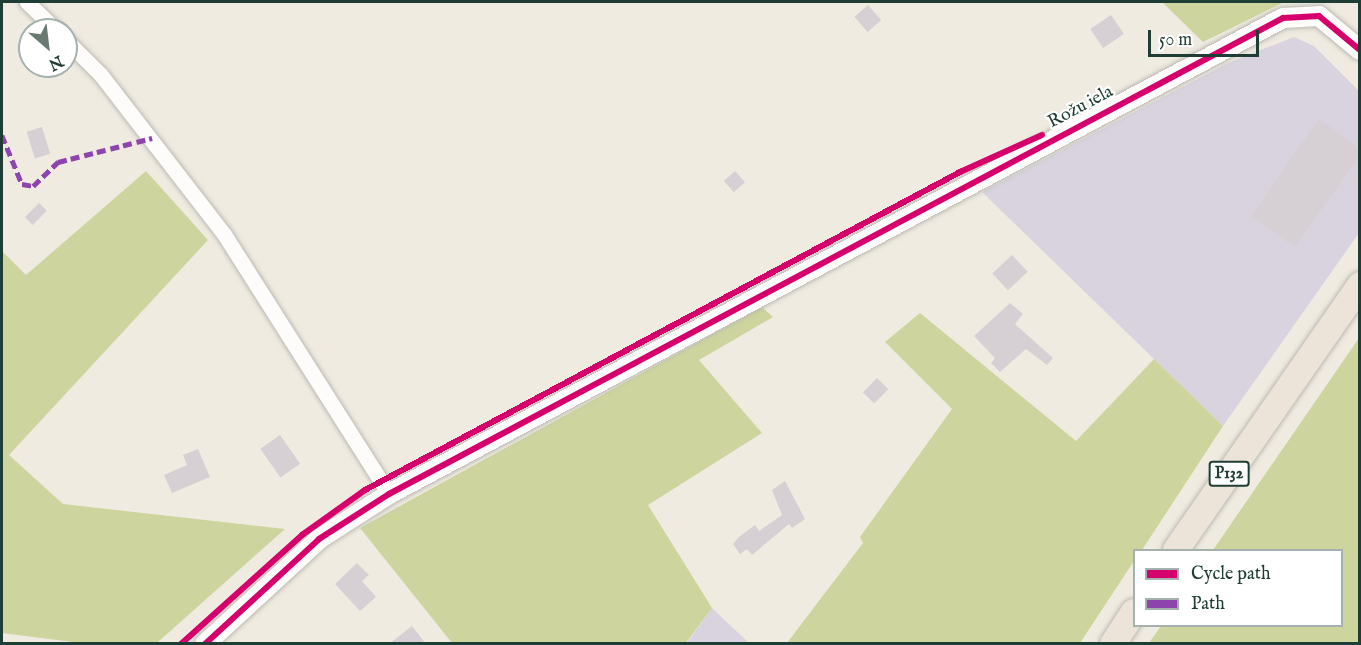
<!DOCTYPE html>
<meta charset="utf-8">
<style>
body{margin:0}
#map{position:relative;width:1361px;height:645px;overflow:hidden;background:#f0ebe1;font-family:"IM FELL English",serif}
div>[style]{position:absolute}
.industrial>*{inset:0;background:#d8d3de}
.green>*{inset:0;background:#ced49d}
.building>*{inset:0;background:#d6cfd4;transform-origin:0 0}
.roads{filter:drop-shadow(0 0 2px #babab2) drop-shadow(0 0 2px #babab2)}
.minor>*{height:15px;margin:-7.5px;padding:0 7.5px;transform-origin:7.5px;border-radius:7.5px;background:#fdfcfa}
.tertiary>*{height:20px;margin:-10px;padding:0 10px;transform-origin:10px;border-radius:10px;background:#fdfcfa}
.primary>*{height:26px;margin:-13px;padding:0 13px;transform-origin:13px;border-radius:13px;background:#ece3d9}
.quiet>*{height:4.5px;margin-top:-2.25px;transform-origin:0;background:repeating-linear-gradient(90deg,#8e44ad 0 9px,transparent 0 13.5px)}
.cycleway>*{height:6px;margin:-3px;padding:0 3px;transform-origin:3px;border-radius:3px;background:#d6006c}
span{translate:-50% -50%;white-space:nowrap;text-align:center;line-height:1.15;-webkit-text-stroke:4.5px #fff;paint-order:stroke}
.shield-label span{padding:2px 4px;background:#fff;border:2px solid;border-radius:4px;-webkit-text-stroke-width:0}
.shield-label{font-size:16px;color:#1f3d34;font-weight:700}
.street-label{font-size:18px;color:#1f3d34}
.frame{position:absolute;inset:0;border:3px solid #1f3d34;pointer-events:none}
.legend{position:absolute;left:1133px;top:549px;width:210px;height:78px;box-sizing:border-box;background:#fff;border:2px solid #a5b1ae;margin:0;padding:8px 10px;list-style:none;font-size:18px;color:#1f3d34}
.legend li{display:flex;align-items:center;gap:12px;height:30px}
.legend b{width:30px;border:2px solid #a5b1ae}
.north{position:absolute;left:18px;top:18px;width:60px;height:60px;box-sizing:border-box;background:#fff;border:2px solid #a5b1ae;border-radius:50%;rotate:152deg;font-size:16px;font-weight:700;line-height:24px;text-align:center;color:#1f3d34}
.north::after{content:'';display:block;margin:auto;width:21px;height:27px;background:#687a71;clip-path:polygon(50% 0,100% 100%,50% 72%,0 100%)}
.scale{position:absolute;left:1148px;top:30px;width:111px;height:27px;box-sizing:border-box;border:3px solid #1f3d34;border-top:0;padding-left:8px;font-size:18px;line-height:21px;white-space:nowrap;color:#1f3d34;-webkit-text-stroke:4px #fff;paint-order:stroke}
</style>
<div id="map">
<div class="industrial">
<i style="clip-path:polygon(1294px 37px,1314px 46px,1359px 91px,1359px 233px,1223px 426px,982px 192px,1230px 62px)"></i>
<i style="clip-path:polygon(712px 608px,749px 643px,686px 644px)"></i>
</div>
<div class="green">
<i style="clip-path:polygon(1162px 2px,1284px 2px,1203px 42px)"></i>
<i style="clip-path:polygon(146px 171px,208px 240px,9px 455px,63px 504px,285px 529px,158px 642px,89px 644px,2px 633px,2px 251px,26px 275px)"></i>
<i style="clip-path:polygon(762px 307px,773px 317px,699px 360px,762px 433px,648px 505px,712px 608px,686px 643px,452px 643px,360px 528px)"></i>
<i style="clip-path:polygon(920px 313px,1076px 441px,1154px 359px,1223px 426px,1142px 550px,1134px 550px,1134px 561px,1080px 643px,787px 643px,863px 543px,860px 537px,952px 409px,885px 342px)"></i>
<i style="clip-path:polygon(1359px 338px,1359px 643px,1149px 643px,1161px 626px,1342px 626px,1342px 550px,1213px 550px)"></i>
</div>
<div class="building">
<i style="left:868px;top:5px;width:20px;height:18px;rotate:49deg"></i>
<i style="left:1111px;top:15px;width:23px;height:25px;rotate:56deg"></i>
<i style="clip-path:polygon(1319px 119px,1359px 148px,1359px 156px,1295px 247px,1251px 216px)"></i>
<i style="left:42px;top:127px;width:28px;height:16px;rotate:73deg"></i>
<i style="left:735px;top:171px;width:15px;height:15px;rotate:48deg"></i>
<i style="left:39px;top:203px;width:11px;height:20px;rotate:45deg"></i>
<i style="left:1012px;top:255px;width:23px;height:27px;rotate:47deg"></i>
<i style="clip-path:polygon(1010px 303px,1023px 314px,1015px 324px,1053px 358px,1047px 365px,1026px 349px,1000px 372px,991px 363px,995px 358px,974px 336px)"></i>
<i style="left:877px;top:378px;width:16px;height:20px;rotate:45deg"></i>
<i style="left:280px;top:435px;width:35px;height:24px;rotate:55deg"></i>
<i style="clip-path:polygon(198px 449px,210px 477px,172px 493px,164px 475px,187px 465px,183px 455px)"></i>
<i style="clip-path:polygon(785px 481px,805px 519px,792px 528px,789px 524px,752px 555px,747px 549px,740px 554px,733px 544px,739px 537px,755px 525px,759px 531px,782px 515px,772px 490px)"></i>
<i style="clip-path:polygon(357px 563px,369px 575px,362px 581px,376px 597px,360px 611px,335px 584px)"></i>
<i style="clip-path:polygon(412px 626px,426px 644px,389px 644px)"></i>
</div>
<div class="roads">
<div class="minor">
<i style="left:27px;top:2px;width:40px;rotate:44deg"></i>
<i style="left:66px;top:40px;width:49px;rotate:45deg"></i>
<i style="left:101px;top:75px;width:201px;rotate:52.3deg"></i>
<i style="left:224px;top:234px;width:308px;rotate:57.6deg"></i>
</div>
<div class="tertiary">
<i style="left:205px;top:644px;width:155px;rotate:-42.6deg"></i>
<i style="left:319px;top:539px;width:83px;rotate:-32.7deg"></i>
<i style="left:389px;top:494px;width:1013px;rotate:-28.03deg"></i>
<i style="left:1283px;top:18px;width:36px;rotate:-3deg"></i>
<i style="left:1319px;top:16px;width:53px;rotate:39.7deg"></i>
</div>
<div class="primary">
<i style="left:1176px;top:550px;width:323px;rotate:-55.2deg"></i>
<i style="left:1113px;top:644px;width:38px;rotate:-57deg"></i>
</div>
</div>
<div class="quiet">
<i style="left:2px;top:135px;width:53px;rotate:67.8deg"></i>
<i style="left:22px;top:184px;width:11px;rotate:10deg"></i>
<i style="left:33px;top:186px;width:35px;rotate:-44deg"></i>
<i style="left:58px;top:162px;width:97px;rotate:-14.3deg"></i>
</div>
<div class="cycleway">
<i style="left:181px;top:644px;width:163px;rotate:-42deg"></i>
<i style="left:302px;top:535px;width:77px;rotate:-35.5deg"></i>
<i style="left:365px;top:490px;width:675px;rotate:-28.12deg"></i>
<i style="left:960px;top:172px;width:90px;rotate:-24.3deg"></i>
<i style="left:205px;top:644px;width:155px;rotate:-42.6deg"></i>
<i style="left:319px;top:539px;width:83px;rotate:-32.7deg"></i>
<i style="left:389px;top:494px;width:1013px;rotate:-28.03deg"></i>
<i style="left:1283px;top:18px;width:36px;rotate:-3deg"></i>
<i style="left:1319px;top:16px;width:53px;rotate:39.7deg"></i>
</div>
<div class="shield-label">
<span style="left:1229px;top:474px">P132</span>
</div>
<div class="street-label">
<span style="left:1081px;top:108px;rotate:-28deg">Rožu iela</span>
</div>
<div class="frame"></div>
<ul class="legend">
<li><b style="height:8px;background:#d6006c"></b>Cycle path</li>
<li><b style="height:8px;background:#8e44ad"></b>Path</li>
</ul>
<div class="north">N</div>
<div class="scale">50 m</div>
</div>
